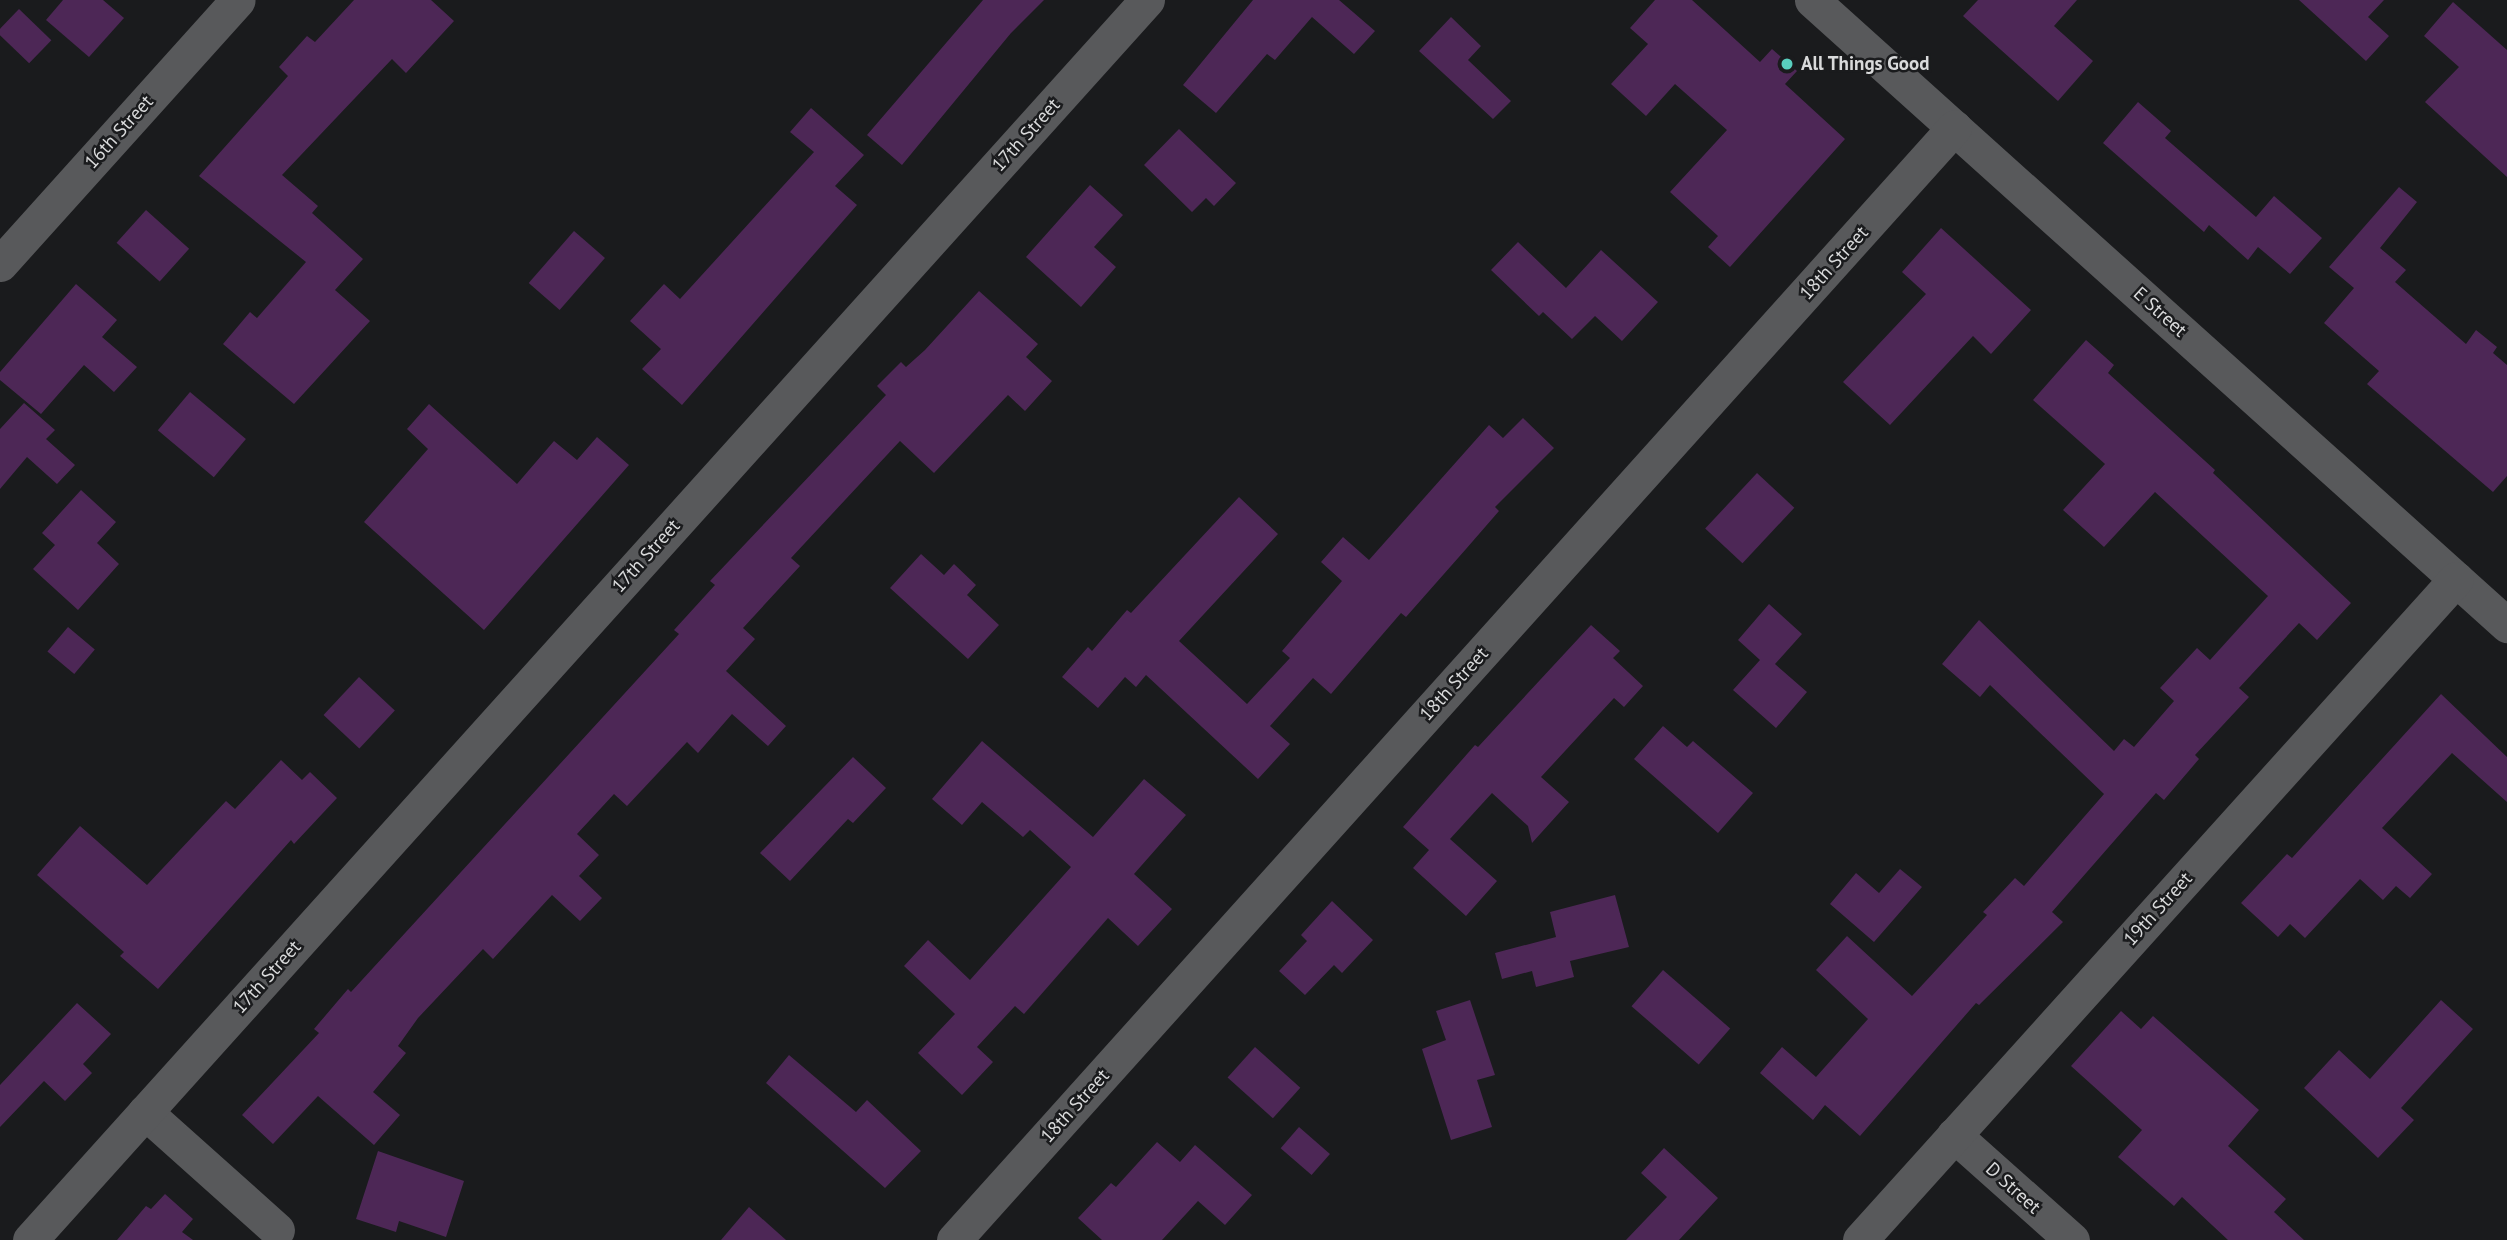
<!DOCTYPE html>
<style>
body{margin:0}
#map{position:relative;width:2507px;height:1240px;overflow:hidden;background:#1a1b1d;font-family:"PT Sans",sans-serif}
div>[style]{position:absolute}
.building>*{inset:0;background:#4d2756;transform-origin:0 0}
.minor>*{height:35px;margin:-17.5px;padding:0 17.5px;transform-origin:17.5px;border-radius:17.5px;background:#58595b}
.dots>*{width:19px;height:19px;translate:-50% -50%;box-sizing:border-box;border:4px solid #1a1b1d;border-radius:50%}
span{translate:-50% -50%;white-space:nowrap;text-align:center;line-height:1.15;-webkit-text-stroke:5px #1a1b1d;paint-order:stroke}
.poi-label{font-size:19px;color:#d9dadb;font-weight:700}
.left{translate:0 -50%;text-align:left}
.street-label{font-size:19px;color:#d9dadb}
</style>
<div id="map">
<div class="building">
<i style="clip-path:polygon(63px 0,103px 0,124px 18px,89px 57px,46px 20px)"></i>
<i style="clip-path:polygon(354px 0,431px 0,454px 21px,406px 73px,392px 59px,282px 175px,318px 206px,312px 213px,363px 259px,335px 290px,370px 321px,294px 404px,223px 344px,250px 312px,257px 318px,306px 262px,199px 176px,288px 76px,279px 67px,307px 36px,315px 42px)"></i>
<i style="clip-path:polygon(983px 0,1044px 0,1011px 33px,902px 165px,867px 135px)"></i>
<i style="clip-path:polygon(1253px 0,1339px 0,1375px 31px,1354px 54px,1312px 17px,1275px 60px,1267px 54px,1216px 113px,1183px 85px)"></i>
<i style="clip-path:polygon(1655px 0,1692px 0,1760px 62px,1772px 49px,1797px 71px,1785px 84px,1845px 139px,1730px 267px,1708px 247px,1718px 236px,1670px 192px,1727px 130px,1675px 84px,1646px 116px,1611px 84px,1648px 44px,1630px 28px)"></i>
<i style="clip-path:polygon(1978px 0,2077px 0,2054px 26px,2093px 61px,2058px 101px,1963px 16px)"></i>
<i style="clip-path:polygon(2299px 0,2384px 0,2368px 17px,2389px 36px,2366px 61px)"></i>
<i style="clip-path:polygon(2453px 2px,2507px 50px,2507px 177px,2425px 102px,2459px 67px,2424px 36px)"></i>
<i style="left:19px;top:9px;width:45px;height:32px;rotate:44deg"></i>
<i style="clip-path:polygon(1451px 17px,1481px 46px,1468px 60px,1511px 101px,1493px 119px,1419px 51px)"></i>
<i style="clip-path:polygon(2138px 102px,2171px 131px,2165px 138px,2256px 217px,2274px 196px,2322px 238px,2290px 274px,2258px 247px,2248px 260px,2209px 225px,2204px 232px,2103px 143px)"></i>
<i style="clip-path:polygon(811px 108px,864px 155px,835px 186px,857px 205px,682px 405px,642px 369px,661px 349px,630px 321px,664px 284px,680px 299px,814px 152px,790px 132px)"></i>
<i style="clip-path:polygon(1179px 129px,1236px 183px,1214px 206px,1206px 198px,1192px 212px,1144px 165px)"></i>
<i style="clip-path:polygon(1090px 185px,1123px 215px,1094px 247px,1116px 267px,1081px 307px,1026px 257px)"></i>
<i style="clip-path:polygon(2399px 187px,2417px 202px,2380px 248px,2406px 270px,2395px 282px,2466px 344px,2476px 330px,2497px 347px,2493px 353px,2507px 365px,2507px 476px,2493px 492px,2367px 384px,2379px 371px,2324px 323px,2354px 288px,2329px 267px)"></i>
<i style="left:146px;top:210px;width:58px;height:44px;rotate:42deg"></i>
<i style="clip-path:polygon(1941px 228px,2031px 310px,1991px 354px,1973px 336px,1890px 425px,1843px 382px,1926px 294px,1902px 272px)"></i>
<i style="left:574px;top:231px;width:41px;height:69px;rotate:41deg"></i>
<i style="clip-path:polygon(1518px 242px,1566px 288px,1601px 250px,1658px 302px,1622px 341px,1595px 316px,1572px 339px,1543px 312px,1539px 316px,1491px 270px)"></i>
<i style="clip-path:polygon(76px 284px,117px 320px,102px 337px,137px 367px,114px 392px,84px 365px,41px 414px,0 380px,0 372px)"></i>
<i style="clip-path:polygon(979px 291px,1038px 344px,1026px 357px,1052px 381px,1025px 411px,1008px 395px,934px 473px,900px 441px,791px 558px,800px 566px,743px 628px,755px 639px,726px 671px,786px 726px,768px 746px,732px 714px,698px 753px,687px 742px,627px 806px,614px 794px,577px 834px,599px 855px,579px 876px,602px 898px,580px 921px,552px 895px,493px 959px,483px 949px,418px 1018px,398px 1046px,406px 1053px,373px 1092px,400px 1115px,374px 1145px,318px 1096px,273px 1144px,242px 1115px,319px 1033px,314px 1029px,348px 989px,351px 992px,679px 634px,674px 630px,715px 585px,710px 581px,886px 395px,877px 386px,901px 362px,906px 367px,925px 350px)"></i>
<i style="clip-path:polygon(2086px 340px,2114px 365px,2108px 373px,2215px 470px,2213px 473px,2351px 603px,2317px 640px,2299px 623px,2239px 688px,2249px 697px,2195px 755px,2199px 759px,2164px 800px,2156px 793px,2052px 912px,2063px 922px,1979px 1005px,1976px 1003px,1860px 1136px,1825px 1105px,1813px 1120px,1760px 1073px,1782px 1047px,1816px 1077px,1868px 1019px,1816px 970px,1847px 936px,1912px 996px,1987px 915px,1983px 912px,2015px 878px,2024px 886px,2104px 794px,1990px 685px,1980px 697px,1942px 664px,1979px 620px,2114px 751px,2124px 739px,2134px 747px,2174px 701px,2160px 688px,2197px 648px,2210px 660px,2268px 596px,2155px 492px,2104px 547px,2063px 510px,2105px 464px,2033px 400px)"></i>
<i style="left:190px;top:392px;width:73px;height:50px;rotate:40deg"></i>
<i style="clip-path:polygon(24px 403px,55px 430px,46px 439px,75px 465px,57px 484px,27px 457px,0 489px,0 429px)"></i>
<i style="clip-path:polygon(429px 404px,517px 484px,554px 441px,577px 460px,597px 437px,629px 465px,484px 630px,364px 522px,428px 449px,407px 429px)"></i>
<i style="clip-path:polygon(1523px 418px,1554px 448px,1495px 507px,1499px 511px,1466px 549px,1406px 617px,1401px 613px,1331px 694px,1313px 678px,1270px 726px,1290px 744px,1258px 779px,1146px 675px,1136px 687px,1125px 677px,1098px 708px,1062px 677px,1088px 647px,1092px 651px,1127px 610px,1131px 613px,1239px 497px,1278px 534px,1179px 641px,1247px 704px,1290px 658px,1282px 651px,1342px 581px,1321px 562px,1343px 537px,1369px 560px,1489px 425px,1503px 438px)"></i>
<i style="left:1757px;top:473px;width:51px;height:76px;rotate:43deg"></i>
<i style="clip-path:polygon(81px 490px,116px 522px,97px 543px,119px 564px,78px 610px,33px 569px,55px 545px,42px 533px)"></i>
<i style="clip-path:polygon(921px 554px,944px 575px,954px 564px,976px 585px,967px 595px,999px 625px,968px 659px,890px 588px)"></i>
<i style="clip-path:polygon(1769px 604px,1802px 634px,1775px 664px,1807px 692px,1776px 728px,1733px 690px,1760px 660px,1738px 640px)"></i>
<i style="clip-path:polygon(1591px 625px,1620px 651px,1613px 658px,1643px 686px,1624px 707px,1614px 698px,1541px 777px,1569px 802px,1532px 843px,1528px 826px,1492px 793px,1450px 839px,1497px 881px,1466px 916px,1413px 868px,1429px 850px,1403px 827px,1475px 745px,1478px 747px)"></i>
<i style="left:68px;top:627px;width:35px;height:32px;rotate:40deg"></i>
<i style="left:359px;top:677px;width:49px;height:52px;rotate:43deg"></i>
<i style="clip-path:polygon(2441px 694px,2507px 757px,2507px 802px,2452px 753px,2382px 828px,2432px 874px,2410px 898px,2396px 886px,2383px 900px,2360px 879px,2305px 938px,2290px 924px,2278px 937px,2241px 903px,2287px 854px,2292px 858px)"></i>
<i style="clip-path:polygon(1663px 726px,1687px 747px,1693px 741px,1753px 793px,1718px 833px,1634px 759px)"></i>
<i style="clip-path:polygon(982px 741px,1093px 837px,1144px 779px,1186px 815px,1134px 874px,1172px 909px,1138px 946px,1108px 918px,1024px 1014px,1015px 1006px,977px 1047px,993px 1062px,962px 1095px,918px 1053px,955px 1014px,904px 966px,928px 940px,970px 980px,1071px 867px,1030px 830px,1023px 837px,982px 802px,962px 825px,932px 799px)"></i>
<i style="clip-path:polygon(853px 757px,886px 788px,853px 823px,848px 819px,790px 881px,760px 853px)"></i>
<i style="clip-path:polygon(281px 760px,302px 780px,310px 772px,337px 798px,294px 844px,291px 840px,158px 989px,120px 956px,124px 952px,37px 875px,80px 826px,147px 885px,226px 801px,235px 809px)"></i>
<i style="clip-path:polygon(1900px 869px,1922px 887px,1874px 942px,1830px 904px,1856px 873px,1879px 893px)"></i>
<i style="clip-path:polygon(1615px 895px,1629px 947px,1570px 961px,1574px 977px,1536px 987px,1532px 971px,1502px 979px,1495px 953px,1556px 937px,1550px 912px)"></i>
<i style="clip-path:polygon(1332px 901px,1373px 940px,1342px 973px,1334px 965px,1305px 995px,1279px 971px,1307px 941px,1301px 935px)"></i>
<i style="left:1663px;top:970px;width:89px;height:48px;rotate:41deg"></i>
<i style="clip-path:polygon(1470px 1000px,1495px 1075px,1477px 1080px,1492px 1127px,1451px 1140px,1422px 1049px,1446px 1040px,1436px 1011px)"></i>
<i style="clip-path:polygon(2441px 1000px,2473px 1029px,2401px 1108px,2414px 1120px,2378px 1158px,2304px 1088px,2339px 1050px,2370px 1079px)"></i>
<i style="clip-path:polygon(77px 1003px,111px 1034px,83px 1064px,92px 1073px,65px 1101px,44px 1081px,0 1127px,0 1085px)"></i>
<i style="clip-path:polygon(2121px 1011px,2141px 1029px,2153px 1016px,2259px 1110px,2228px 1146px,2286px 1199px,2274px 1212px,2304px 1240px,2228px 1240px,2182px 1197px,2174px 1206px,2118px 1157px,2142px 1130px,2071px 1066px)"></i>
<i style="left:1255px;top:1047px;width:61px;height:41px;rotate:42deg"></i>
<i style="clip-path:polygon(789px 1055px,856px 1112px,867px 1100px,921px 1151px,885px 1188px,766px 1083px)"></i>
<i style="left:1299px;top:1127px;width:41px;height:28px;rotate:41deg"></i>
<i style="clip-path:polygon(1157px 1142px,1180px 1162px,1195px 1145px,1252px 1195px,1225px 1225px,1198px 1201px,1162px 1240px,1102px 1240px,1078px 1218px,1111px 1183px,1116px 1187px)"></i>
<i style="clip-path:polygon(1664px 1148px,1718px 1198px,1679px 1240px,1626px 1240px,1667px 1197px,1641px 1173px)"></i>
<i style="clip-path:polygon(378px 1151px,464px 1181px,446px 1237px,399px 1221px,396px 1232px,356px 1219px)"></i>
<i style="clip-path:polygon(165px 1194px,193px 1219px,182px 1232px,193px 1240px,117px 1240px,146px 1206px,151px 1209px)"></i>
<i style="clip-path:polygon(749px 1207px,786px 1240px,721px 1240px)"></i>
</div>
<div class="minor">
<i style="left:1812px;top:0;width:935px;rotate:41.96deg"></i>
<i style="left:0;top:264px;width:355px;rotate:-48deg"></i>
<i style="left:145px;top:1112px;width:177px;rotate:41.8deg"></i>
<i style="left:1954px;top:1135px;width:158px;rotate:41.7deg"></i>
<i style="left:30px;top:1240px;width:1669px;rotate:-47.99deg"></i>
<i style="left:954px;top:1240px;width:1496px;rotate:-48.04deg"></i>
<i style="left:1860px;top:1240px;width:890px;rotate:-47.96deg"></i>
</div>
<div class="dots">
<i style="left:1787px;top:64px;background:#59cebe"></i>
</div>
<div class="poi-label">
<span class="left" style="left:1801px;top:64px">All Things Good</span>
</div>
<div class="street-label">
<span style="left:119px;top:132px;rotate:-48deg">16th Street</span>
<span style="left:1026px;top:135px;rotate:-48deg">17th Street</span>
<span style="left:1834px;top:263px;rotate:-48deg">18th Street</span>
<span style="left:2160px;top:312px;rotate:42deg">E Street</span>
<span style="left:646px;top:556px;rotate:-48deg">17th Street</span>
<span style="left:1454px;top:684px;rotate:-48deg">18th Street</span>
<span style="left:2158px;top:909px;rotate:-48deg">19th Street</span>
<span style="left:267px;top:977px;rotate:-48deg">17th Street</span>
<span style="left:1075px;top:1106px;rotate:-48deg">18th Street</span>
<span style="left:2013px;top:1188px;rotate:42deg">D Street</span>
</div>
</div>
